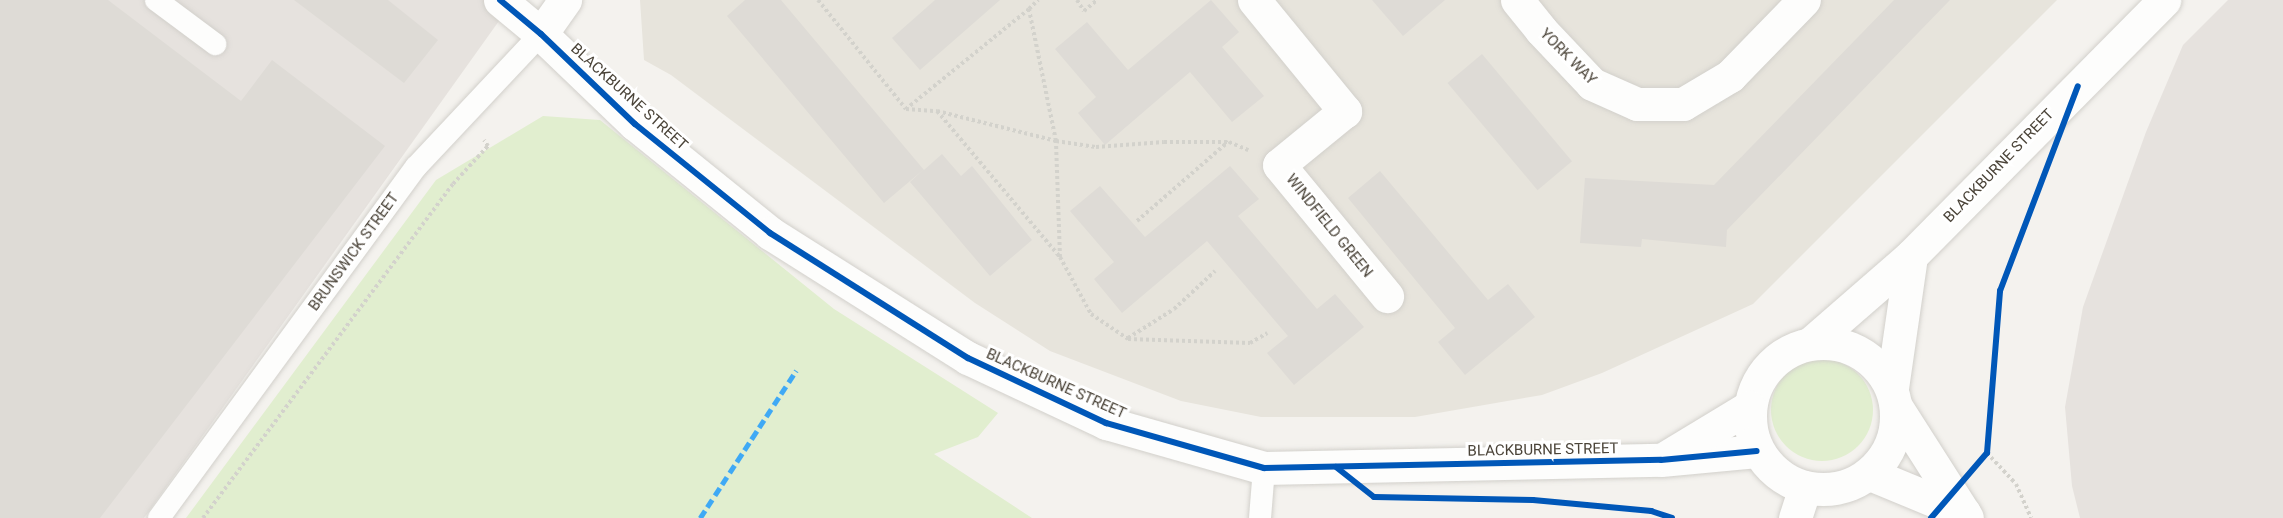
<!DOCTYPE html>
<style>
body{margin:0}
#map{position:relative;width:2283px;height:518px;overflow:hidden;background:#f4f2ee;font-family:Roboto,sans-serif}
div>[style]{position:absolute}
.residential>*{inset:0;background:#e7e4dc}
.industrial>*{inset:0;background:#e6e2de}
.green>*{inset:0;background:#e1eecf}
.round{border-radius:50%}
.building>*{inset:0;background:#dedbd6;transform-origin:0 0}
.path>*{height:4px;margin-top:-2px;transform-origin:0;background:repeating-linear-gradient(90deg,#d3d2cc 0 3px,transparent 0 6px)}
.roads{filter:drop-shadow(0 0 2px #d2d0cb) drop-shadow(0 0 2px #d2d0cb)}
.lane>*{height:22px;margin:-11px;padding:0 11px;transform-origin:11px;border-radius:11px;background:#fdfdfc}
.street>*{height:33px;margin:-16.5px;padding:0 16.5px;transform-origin:16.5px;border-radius:16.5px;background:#fdfdfc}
.street>.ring{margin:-16.5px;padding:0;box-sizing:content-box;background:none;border:33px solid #fdfdfc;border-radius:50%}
.quiet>*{height:4.5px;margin-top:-2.25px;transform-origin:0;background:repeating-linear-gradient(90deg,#3fa9f5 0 9px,transparent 0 13.5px)}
.cycleway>*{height:6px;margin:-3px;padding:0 3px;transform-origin:3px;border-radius:3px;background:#0057b8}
span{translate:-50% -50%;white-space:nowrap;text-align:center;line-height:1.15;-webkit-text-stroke:6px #fff;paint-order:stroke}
.street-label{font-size:15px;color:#4b4439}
</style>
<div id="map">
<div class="residential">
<i style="clip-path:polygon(640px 0,2057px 0,1753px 304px,1602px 373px,1542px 395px,1415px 417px,1261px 417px,1181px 401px,1050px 351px,975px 303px,671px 75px,644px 60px)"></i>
</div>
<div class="industrial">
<i style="clip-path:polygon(0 0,514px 0,144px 518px,0 518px)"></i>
<i style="clip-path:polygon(2228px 0,2283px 0,2283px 518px,2080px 518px,2072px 486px,2065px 407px,2083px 307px,2146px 132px,2183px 45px)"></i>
</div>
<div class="green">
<i style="clip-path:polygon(543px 116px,600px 120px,834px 309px,998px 413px,978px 437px,934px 454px,1032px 518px,186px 518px,436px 180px)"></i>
<i class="round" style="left:1771px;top:359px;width:102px;height:102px"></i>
</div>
<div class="building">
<i style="clip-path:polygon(0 0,108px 0,241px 101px,272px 60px,385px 146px,100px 518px,0 518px)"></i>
<i style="clip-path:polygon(294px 0,388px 0,438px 40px,404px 83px)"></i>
<i style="clip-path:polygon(745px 0,781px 0,924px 170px,942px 154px,961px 176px,972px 166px,1032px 240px,990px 276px,910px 182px,923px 170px,884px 203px,727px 16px)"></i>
<i style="clip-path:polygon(935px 0,1000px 0,920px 70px,892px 38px)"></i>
<i style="clip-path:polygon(1211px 0,1239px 32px,1222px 47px,1264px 96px,1232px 122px,1190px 72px,1105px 145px,1078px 113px,1096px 97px,1055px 49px,1087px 22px,1128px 70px)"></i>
<i style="clip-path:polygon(1372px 0,1445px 0,1403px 36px)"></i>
<i style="clip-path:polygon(1894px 0,1950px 0,1727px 230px,1726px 247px,1642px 239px,1641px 247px,1580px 243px,1585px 178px,1714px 185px)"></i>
<i style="left:1482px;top:54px;width:140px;height:45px;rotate:50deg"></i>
<i style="clip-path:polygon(1230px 166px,1259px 199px,1238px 216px,1317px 309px,1335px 294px,1364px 327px,1294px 385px,1267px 353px,1288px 336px,1207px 241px,1122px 313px,1094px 279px,1114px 262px,1070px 211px,1100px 186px,1145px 237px)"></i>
<i style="clip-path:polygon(1380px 171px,1488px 300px,1508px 284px,1535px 317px,1465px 375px,1438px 342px,1455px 328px,1348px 198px)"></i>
</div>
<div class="path">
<i style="left:818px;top:0;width:140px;rotate:51.1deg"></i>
<i style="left:906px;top:109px;width:31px;rotate:4deg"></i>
<i style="left:937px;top:111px;width:191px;rotate:49.9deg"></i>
<i style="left:1060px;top:257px;width:116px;rotate:-92deg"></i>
<i style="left:1056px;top:141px;width:135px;rotate:-101.6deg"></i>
<i style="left:1029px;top:9px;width:159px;rotate:140.9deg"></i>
<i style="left:1077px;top:0;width:13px;rotate:58deg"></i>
<i style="left:1084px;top:11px;width:17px;rotate:-40deg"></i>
<i style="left:1029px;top:9px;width:13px;rotate:-45deg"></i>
<i style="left:937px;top:111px;width:123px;rotate:14.1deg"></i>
<i style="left:1056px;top:141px;width:40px;rotate:8.5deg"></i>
<i style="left:1096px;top:147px;width:68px;rotate:-4.2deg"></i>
<i style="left:1164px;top:142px;width:65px"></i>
<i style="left:1229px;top:142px;width:21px;rotate:23deg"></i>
<i style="left:1137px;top:221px;width:121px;rotate:-41deg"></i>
<i style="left:1060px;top:257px;width:65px;rotate:61.5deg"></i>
<i style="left:1091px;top:314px;width:45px;rotate:34deg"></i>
<i style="left:1128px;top:339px;width:122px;rotate:1.9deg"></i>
<i style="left:1250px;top:343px;width:20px;rotate:-30deg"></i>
<i style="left:1128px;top:338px;width:54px;rotate:-32.2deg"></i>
<i style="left:1174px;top:309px;width:56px;rotate:-42.8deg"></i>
<i style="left:1987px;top:453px;width:42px;rotate:46.9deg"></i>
<i style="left:2016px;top:484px;width:37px;rotate:66deg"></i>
<i style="left:203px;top:518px;width:417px;rotate:-53.2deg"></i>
<i style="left:453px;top:184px;width:52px;rotate:-47.4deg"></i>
<i style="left:488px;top:146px;width:7px;rotate:-124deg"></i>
</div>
<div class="roads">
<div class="lane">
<i style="left:156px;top:0;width:74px;rotate:36.7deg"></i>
<i style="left:159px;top:518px;width:435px;rotate:-53.8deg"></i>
<i style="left:416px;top:167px;width:183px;rotate:-46.8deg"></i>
<i style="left:1260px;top:518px;width:50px;rotate:-85.4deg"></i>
</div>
<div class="street">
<i style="left:500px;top:0;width:53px;rotate:39.7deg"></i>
<i style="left:541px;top:34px;width:130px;rotate:43.8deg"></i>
<i style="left:635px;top:124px;width:174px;rotate:38.9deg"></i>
<i style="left:770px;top:233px;width:234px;rotate:32.3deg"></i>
<i style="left:968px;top:358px;width:153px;rotate:25.2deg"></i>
<i style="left:1106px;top:423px;width:164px;rotate:15.9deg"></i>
<i style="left:1264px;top:468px;width:397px;rotate:-1.2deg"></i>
<i style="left:1661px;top:460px;width:96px;rotate:-5.4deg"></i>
<i style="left:1254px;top:0;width:144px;rotate:50.7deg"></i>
<i style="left:1345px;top:111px;width:85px;rotate:140.7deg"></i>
<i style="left:1279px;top:165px;width:170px;rotate:50.5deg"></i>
<i style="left:1517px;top:0;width:38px;rotate:51deg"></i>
<i style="left:1541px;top:30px;width:74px;rotate:46.6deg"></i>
<i style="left:1592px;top:84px;width:49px;rotate:24deg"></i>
<i style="left:1637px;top:104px;width:46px"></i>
<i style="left:1683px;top:104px;width:55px;rotate:-30.8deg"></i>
<i style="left:1730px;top:76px;width:106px;rotate:-45.8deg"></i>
<i style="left:541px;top:34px;width:42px;rotate:-54.8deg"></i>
<i class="ring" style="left:1750px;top:343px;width:113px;height:113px"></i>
<i style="left:1811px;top:343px;width:133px;rotate:-41deg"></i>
<i style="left:1911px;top:256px;width:360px;rotate:-45.3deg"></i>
<i style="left:1892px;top:388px;width:133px;rotate:-81.8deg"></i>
<i style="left:1897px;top:408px;width:130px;rotate:57.5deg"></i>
<i style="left:1668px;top:456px;width:95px;rotate:-31.2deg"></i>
<i style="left:1870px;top:474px;width:102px;rotate:22.5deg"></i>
<i style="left:1795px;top:518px;width:32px;rotate:-72deg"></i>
</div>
</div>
<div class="quiet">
<i style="left:700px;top:518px;width:176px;rotate:-56.9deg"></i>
</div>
<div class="cycleway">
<i style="left:500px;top:0;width:53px;rotate:39.7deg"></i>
<i style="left:541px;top:34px;width:130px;rotate:43.8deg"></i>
<i style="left:635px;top:124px;width:174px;rotate:38.9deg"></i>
<i style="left:770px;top:233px;width:234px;rotate:32.3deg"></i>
<i style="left:968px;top:358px;width:153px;rotate:25.2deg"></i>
<i style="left:1106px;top:423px;width:164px;rotate:15.9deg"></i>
<i style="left:1264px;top:468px;width:397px;rotate:-1.2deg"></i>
<i style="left:1661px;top:460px;width:96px;rotate:-5.4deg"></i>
<i style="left:1336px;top:467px;width:48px;rotate:38.3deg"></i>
<i style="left:1374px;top:497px;width:159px;rotate:1.1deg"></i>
<i style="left:1533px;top:500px;width:119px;rotate:5.3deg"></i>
<i style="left:1651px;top:511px;width:22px;rotate:18deg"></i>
<i style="left:1931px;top:518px;width:86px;rotate:-49.3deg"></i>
<i style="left:1987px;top:453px;width:163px;rotate:-85.4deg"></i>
<i style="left:2000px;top:291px;width:219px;rotate:-69.2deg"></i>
</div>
<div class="street-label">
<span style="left:1568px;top:57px;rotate:45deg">YORK WAY</span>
<span style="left:629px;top:97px;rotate:42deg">BLACKBURNE STREET</span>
<span style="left:1999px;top:166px;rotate:-46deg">BLACKBURNE STREET</span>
<span style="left:1329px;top:226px;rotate:51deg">WINDFIELD GREEN</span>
<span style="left:354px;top:252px;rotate:-54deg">BRUNSWICK STREET</span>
<span style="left:1056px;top:384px;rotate:24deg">BLACKBURNE STREET</span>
<span style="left:1543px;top:450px;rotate:-1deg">BLACKBURNE STREET</span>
</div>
</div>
